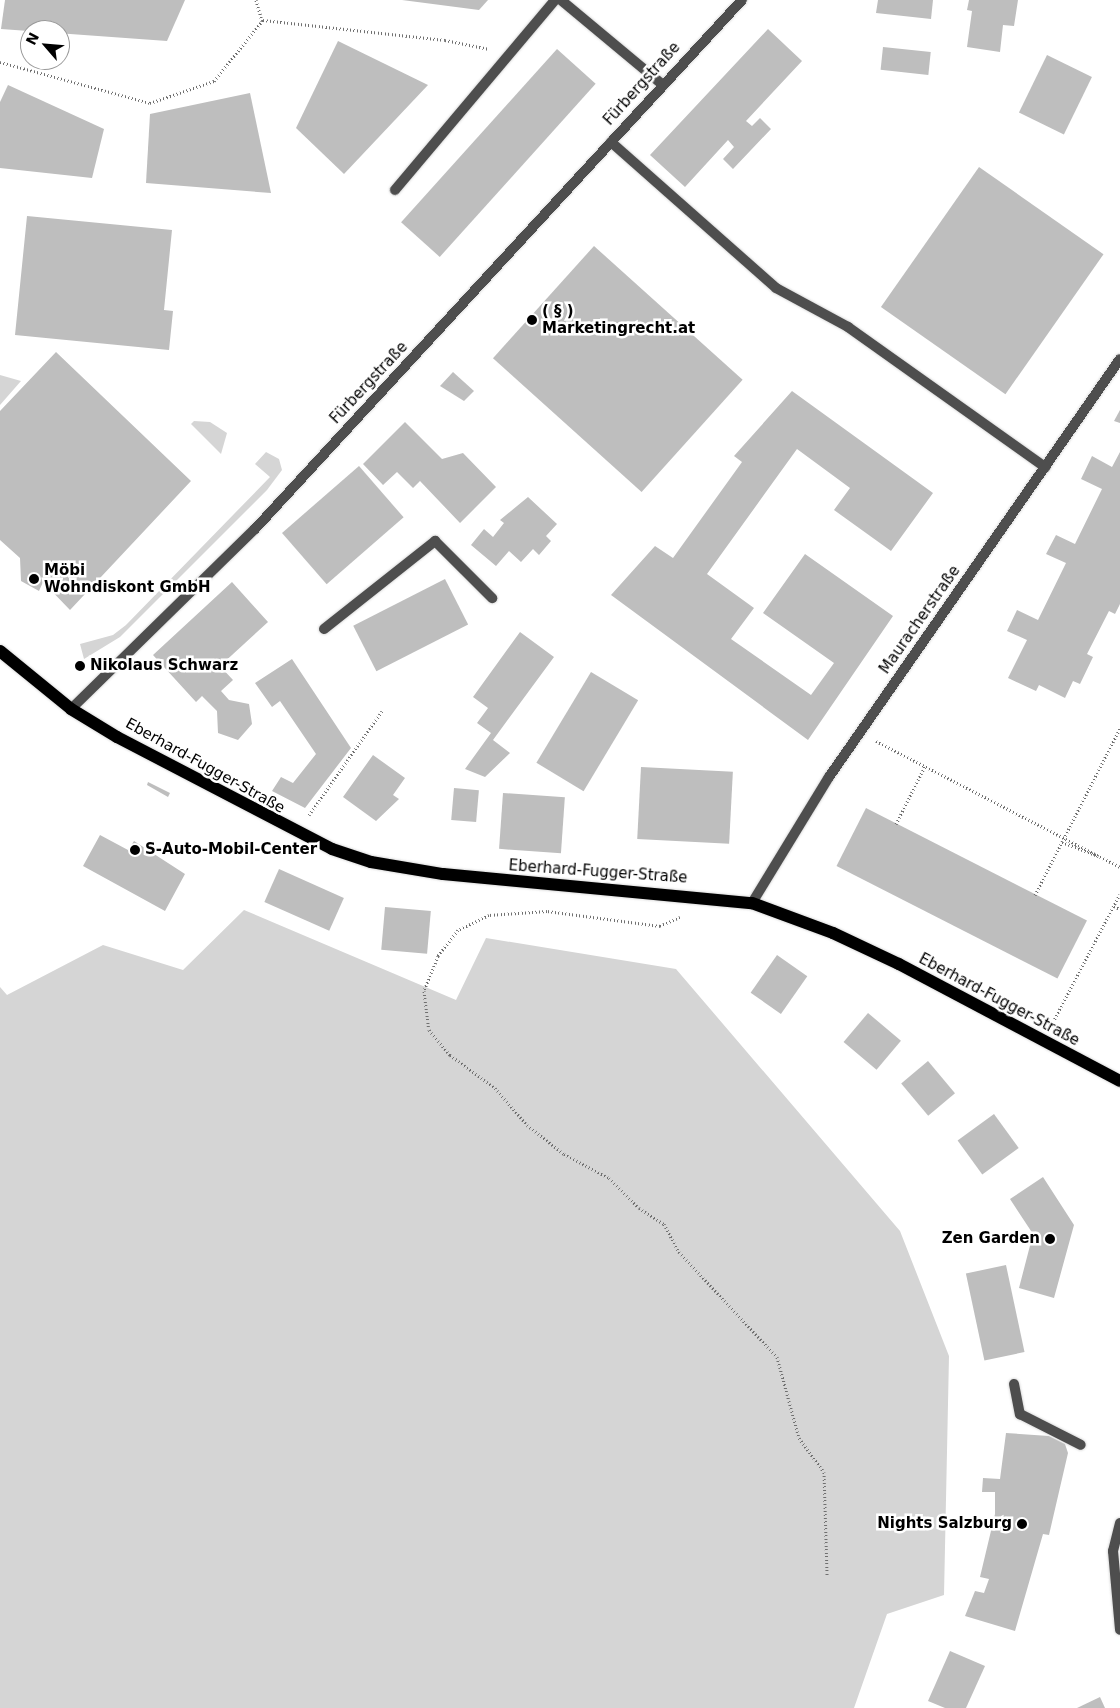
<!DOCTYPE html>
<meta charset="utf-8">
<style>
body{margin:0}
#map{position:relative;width:1120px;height:1708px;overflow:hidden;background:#fff;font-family:"DejaVu Sans",sans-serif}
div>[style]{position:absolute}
.green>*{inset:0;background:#d5d5d5}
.building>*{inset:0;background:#bebebe;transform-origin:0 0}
.path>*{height:3px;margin-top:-1.5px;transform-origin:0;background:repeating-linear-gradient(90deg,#707070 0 1px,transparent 0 3.5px)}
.roads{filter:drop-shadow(0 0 1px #dbdbdb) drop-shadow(0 0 1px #dbdbdb)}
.service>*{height:10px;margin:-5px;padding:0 5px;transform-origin:5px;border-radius:5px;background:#4e4e4e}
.minor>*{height:10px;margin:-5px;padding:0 5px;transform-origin:5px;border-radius:5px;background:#4e4e4e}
.primary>*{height:12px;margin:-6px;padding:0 6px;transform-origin:6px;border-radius:6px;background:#000}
.dots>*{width:14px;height:14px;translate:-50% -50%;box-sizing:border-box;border:2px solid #fff;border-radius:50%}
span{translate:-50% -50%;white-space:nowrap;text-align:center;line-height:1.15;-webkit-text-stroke:5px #fff;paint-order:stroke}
.street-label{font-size:15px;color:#000}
.poi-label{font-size:15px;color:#000;font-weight:700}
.left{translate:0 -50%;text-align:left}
.right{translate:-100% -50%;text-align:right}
.north{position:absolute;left:20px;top:20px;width:50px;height:50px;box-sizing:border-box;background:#fff;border:1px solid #999;border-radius:50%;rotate:297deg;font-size:14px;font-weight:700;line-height:20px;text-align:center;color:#000}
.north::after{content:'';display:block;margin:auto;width:18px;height:22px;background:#000;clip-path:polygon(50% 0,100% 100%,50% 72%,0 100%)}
</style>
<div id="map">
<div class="green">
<i style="clip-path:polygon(0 375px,21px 381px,0 405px)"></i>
<i style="clip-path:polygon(194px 421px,210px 422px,227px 433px,221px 454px,191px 424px)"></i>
<i style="clip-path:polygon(266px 452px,279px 459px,282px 470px,267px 490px,120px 637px,84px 659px,80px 644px,113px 635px,126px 625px,270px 477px,255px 464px)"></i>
<i style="clip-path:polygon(244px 910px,456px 1000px,486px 938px,676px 969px,900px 1231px,949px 1356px,944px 1595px,887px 1614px,854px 1708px,0 1708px,0 987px,7px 995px,103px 945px,183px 970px)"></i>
</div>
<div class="building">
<i style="clip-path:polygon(5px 0,185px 0,167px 41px,1px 29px)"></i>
<i style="clip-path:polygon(402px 0,488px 0,479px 10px)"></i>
<i style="clip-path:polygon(878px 0,933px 0,931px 19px,876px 13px)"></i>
<i style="clip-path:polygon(969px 0,1018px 0,1014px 26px,1003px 25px,1000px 52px,967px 47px,972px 11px,967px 10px)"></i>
<i style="clip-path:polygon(768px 29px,802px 61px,746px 121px,752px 126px,760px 118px,771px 129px,733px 169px,723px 159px,734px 147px,728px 140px,685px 187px,650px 155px)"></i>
<i style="clip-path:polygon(338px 41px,428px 85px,344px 174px,296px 128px)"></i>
<i style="left:883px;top:47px;width:48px;height:23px;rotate:6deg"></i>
<i style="left:557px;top:49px;width:52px;height:233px;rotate:42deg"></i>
<i style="left:1047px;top:55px;width:50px;height:64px;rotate:26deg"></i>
<i style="clip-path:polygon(8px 85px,104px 129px,92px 178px,0 168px,0 102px)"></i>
<i style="clip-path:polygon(250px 93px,271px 193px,146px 183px,150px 114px)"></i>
<i style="left:979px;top:167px;width:152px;height:171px;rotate:35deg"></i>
<i style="clip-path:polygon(27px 216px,172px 230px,164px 310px,173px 311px,169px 350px,15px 335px)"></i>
<i style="left:594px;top:246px;width:200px;height:151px;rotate:42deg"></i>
<i style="clip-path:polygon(56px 352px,191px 481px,70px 610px,43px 582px,39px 591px,21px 581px,20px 558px,0 540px,0 411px)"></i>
<i style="clip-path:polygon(453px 372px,474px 391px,464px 401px,440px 386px)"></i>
<i style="clip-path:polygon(792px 391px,933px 493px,891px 551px,834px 510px,850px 488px,797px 449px,707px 574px,754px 608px,731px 639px,811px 695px,834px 663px,763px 613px,805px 554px,893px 616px,808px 740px,611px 595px,655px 546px,673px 558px,742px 462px,734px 456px)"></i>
<i style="clip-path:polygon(1120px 410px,1120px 423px,1114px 421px)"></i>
<i style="clip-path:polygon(405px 422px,442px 459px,463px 453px,496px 487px,460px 523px,420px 481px,413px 488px,397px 472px,383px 485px,363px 464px)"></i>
<i style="clip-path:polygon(1120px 452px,1120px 604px,1115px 614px,1109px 611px,1087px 654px,1093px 657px,1080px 684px,1073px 681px,1065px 698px,1039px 685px,1036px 691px,1008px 678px,1027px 640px,1007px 631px,1017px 610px,1038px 620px,1066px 563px,1046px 554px,1056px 535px,1075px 544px,1102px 489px,1081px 479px,1092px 456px,1112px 467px)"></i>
<i style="left:359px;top:466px;width:68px;height:102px;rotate:49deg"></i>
<i style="clip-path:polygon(528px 497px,557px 524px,546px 536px,551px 541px,539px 555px,533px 549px,521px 562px,509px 551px,496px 566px,471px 545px,484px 529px,493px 537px,504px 523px,500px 520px)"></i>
<i style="left:445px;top:579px;width:51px;height:103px;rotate:63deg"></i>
<i style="clip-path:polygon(232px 582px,268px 622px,220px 666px,233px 680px,221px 691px,229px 700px,249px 704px,252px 724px,238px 740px,218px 733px,217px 711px,202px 696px,196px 702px,153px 655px)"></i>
<i style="clip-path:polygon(520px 632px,554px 657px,493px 740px,510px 753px,485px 777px,465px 769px,491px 733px,477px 723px,488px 708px,473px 697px)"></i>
<i style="clip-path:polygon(292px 659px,351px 748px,305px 808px,272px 791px,281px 777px,293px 783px,316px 754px,280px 701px,272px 707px,255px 683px)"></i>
<i style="left:591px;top:672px;width:55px;height:106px;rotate:31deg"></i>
<i style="clip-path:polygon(373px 755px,405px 778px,393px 795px,399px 799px,376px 821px,343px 797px)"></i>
<i style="left:641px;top:767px;width:92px;height:72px;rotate:3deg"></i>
<i style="clip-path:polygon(148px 782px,170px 793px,168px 797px,147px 785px)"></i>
<i style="left:454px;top:788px;width:25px;height:32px;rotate:5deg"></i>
<i style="left:503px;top:793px;width:62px;height:56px;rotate:4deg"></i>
<i style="left:866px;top:808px;width:248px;height:65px;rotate:27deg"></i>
<i style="clip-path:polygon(100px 835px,128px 850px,134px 841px,185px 874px,165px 911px,83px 866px)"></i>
<i style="left:279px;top:869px;width:71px;height:36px;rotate:24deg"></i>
<i style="left:385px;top:907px;width:46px;height:43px;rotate:5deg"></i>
<i style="left:777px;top:955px;width:37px;height:46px;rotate:35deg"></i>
<i style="left:868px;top:1013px;width:43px;height:38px;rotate:40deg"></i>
<i style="left:928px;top:1061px;width:42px;height:35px;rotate:50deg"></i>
<i style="left:994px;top:1114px;width:42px;height:45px;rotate:54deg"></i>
<i style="clip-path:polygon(1043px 1177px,1074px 1225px,1054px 1298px,1019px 1288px,1033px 1234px,1010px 1199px)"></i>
<i style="left:1006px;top:1265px;width:89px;height:41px;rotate:78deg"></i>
<i style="clip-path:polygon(1006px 1433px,1049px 1436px,1065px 1444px,1068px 1453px,1049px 1535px,1043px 1534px,1015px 1631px,965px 1616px,975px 1591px,984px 1593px,989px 1579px,980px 1577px,995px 1514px,995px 1492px,982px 1492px,983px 1478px,1000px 1479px)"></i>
<i style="clip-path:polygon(950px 1651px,985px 1666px,966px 1708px,945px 1708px,928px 1701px)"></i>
<i style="clip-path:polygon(1100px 1697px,1105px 1708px,1077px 1708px)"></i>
</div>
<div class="path">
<i style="left:256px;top:0;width:22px;rotate:74deg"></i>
<i style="left:0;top:62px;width:156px;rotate:15.3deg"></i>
<i style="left:150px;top:103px;width:68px;rotate:-19deg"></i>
<i style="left:214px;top:81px;width:78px;rotate:-51.2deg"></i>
<i style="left:263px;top:20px;width:183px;rotate:6.3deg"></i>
<i style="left:445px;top:40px;width:45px;rotate:11.6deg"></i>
<i style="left:876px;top:741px;width:275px;rotate:27.3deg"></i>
<i style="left:309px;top:815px;width:127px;rotate:-54.9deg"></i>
<i style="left:896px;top:824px;width:65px;rotate:-63.4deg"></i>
<i style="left:1062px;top:842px;width:39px;rotate:21deg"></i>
<i style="left:1035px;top:895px;width:187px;rotate:-63deg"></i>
<i style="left:1114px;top:906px;width:7px;rotate:27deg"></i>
<i style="left:680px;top:917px;width:22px;rotate:156deg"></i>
<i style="left:660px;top:926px;width:114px;rotate:-172.4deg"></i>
<i style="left:547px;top:911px;width:58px;rotate:176.1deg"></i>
<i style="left:489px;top:915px;width:34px;rotate:154deg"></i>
<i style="left:458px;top:930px;width:33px;rotate:128deg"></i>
<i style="left:438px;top:956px;width:38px;rotate:112deg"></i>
<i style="left:424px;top:991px;width:39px;rotate:83deg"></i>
<i style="left:429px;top:1030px;width:33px;rotate:50deg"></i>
<i style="left:450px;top:1055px;width:56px;rotate:36.3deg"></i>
<i style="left:495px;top:1088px;width:49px;rotate:49.1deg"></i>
<i style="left:527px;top:1125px;width:47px;rotate:38.1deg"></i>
<i style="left:564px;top:1154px;width:51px;rotate:28.1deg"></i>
<i style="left:609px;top:1178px;width:42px;rotate:45deg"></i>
<i style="left:639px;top:1208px;width:30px;rotate:33deg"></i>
<i style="left:664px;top:1224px;width:32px;rotate:62deg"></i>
<i style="left:679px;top:1252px;width:144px;rotate:47deg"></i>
<i style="left:777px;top:1357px;width:84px;rotate:74.8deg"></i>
<i style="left:799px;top:1438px;width:42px;rotate:53.7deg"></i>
<i style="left:824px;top:1472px;width:103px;rotate:88.3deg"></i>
<i style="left:1053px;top:1022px;width:144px;rotate:-62.4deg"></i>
</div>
<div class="roads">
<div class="service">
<i style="left:561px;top:0;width:133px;rotate:39.8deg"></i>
<i style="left:611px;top:142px;width:220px;rotate:41.5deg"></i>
<i style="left:776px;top:288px;width:82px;rotate:28.4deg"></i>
<i style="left:848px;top:327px;width:242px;rotate:35.4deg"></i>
<i style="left:395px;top:190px;width:248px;rotate:-49.9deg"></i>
<i style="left:324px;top:629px;width:142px;rotate:-38.4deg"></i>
<i style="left:435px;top:541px;width:81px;rotate:45deg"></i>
<i style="left:1014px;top:1384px;width:31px;rotate:79deg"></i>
<i style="left:1020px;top:1414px;width:68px;rotate:26.9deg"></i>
</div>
<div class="minor">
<i style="left:71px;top:709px;width:257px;rotate:-44.4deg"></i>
<i style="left:255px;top:529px;width:719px;rotate:-47.37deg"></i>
<i style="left:752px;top:903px;width:148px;rotate:-58.6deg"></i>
<i style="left:829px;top:777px;width:509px;rotate:-55.16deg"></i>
<i style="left:1120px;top:1523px;width:29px;rotate:104deg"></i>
<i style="left:1113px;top:1551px;width:79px;rotate:84.9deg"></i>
</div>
<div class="primary">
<i style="left:0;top:651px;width:92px;rotate:39.2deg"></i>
<i style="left:71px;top:709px;width:54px;rotate:31.3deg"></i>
<i style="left:117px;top:737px;width:242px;rotate:27.5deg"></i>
<i style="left:332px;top:849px;width:41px;rotate:18.4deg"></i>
<i style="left:371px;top:862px;width:73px;rotate:9.5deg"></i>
<i style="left:443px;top:874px;width:310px;rotate:5.4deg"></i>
<i style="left:752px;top:903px;width:86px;rotate:20.3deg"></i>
<i style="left:833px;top:933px;width:73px;rotate:25.2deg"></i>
<i style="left:899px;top:964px;width:250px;rotate:27.9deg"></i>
</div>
</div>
<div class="dots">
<i style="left:532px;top:320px;background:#000"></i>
<i style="left:34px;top:579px;background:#000"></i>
<i style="left:80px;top:666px;background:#000"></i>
<i style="left:135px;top:850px;background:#000"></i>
<i style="left:1050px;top:1239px;background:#000"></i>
<i style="left:1022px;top:1524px;background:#000"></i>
</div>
<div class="street-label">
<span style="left:642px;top:84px;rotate:-48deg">Fürbergstraße</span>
<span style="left:369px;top:383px;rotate:-47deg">Fürbergstraße</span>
<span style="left:920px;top:620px;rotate:-55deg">Mauracherstraße</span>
<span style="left:205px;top:766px;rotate:29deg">Eberhard-Fugger-Straße</span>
<span style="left:598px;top:872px;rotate:4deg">Eberhard-Fugger-Straße</span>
<span style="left:999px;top:1000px;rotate:28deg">Eberhard-Fugger-Straße</span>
</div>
<div class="poi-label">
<span class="left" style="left:542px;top:320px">( § )<br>Marketingrecht.at</span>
<span class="left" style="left:44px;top:579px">Möbi<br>Wohndiskont GmbH</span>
<span class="left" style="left:90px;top:666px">Nikolaus Schwarz</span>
<span class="left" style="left:145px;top:850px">S-Auto-Mobil-Center</span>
<span class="right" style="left:1040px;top:1239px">Zen Garden</span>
<span class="right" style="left:1012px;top:1524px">Nights Salzburg</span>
</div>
<div class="north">N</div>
</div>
